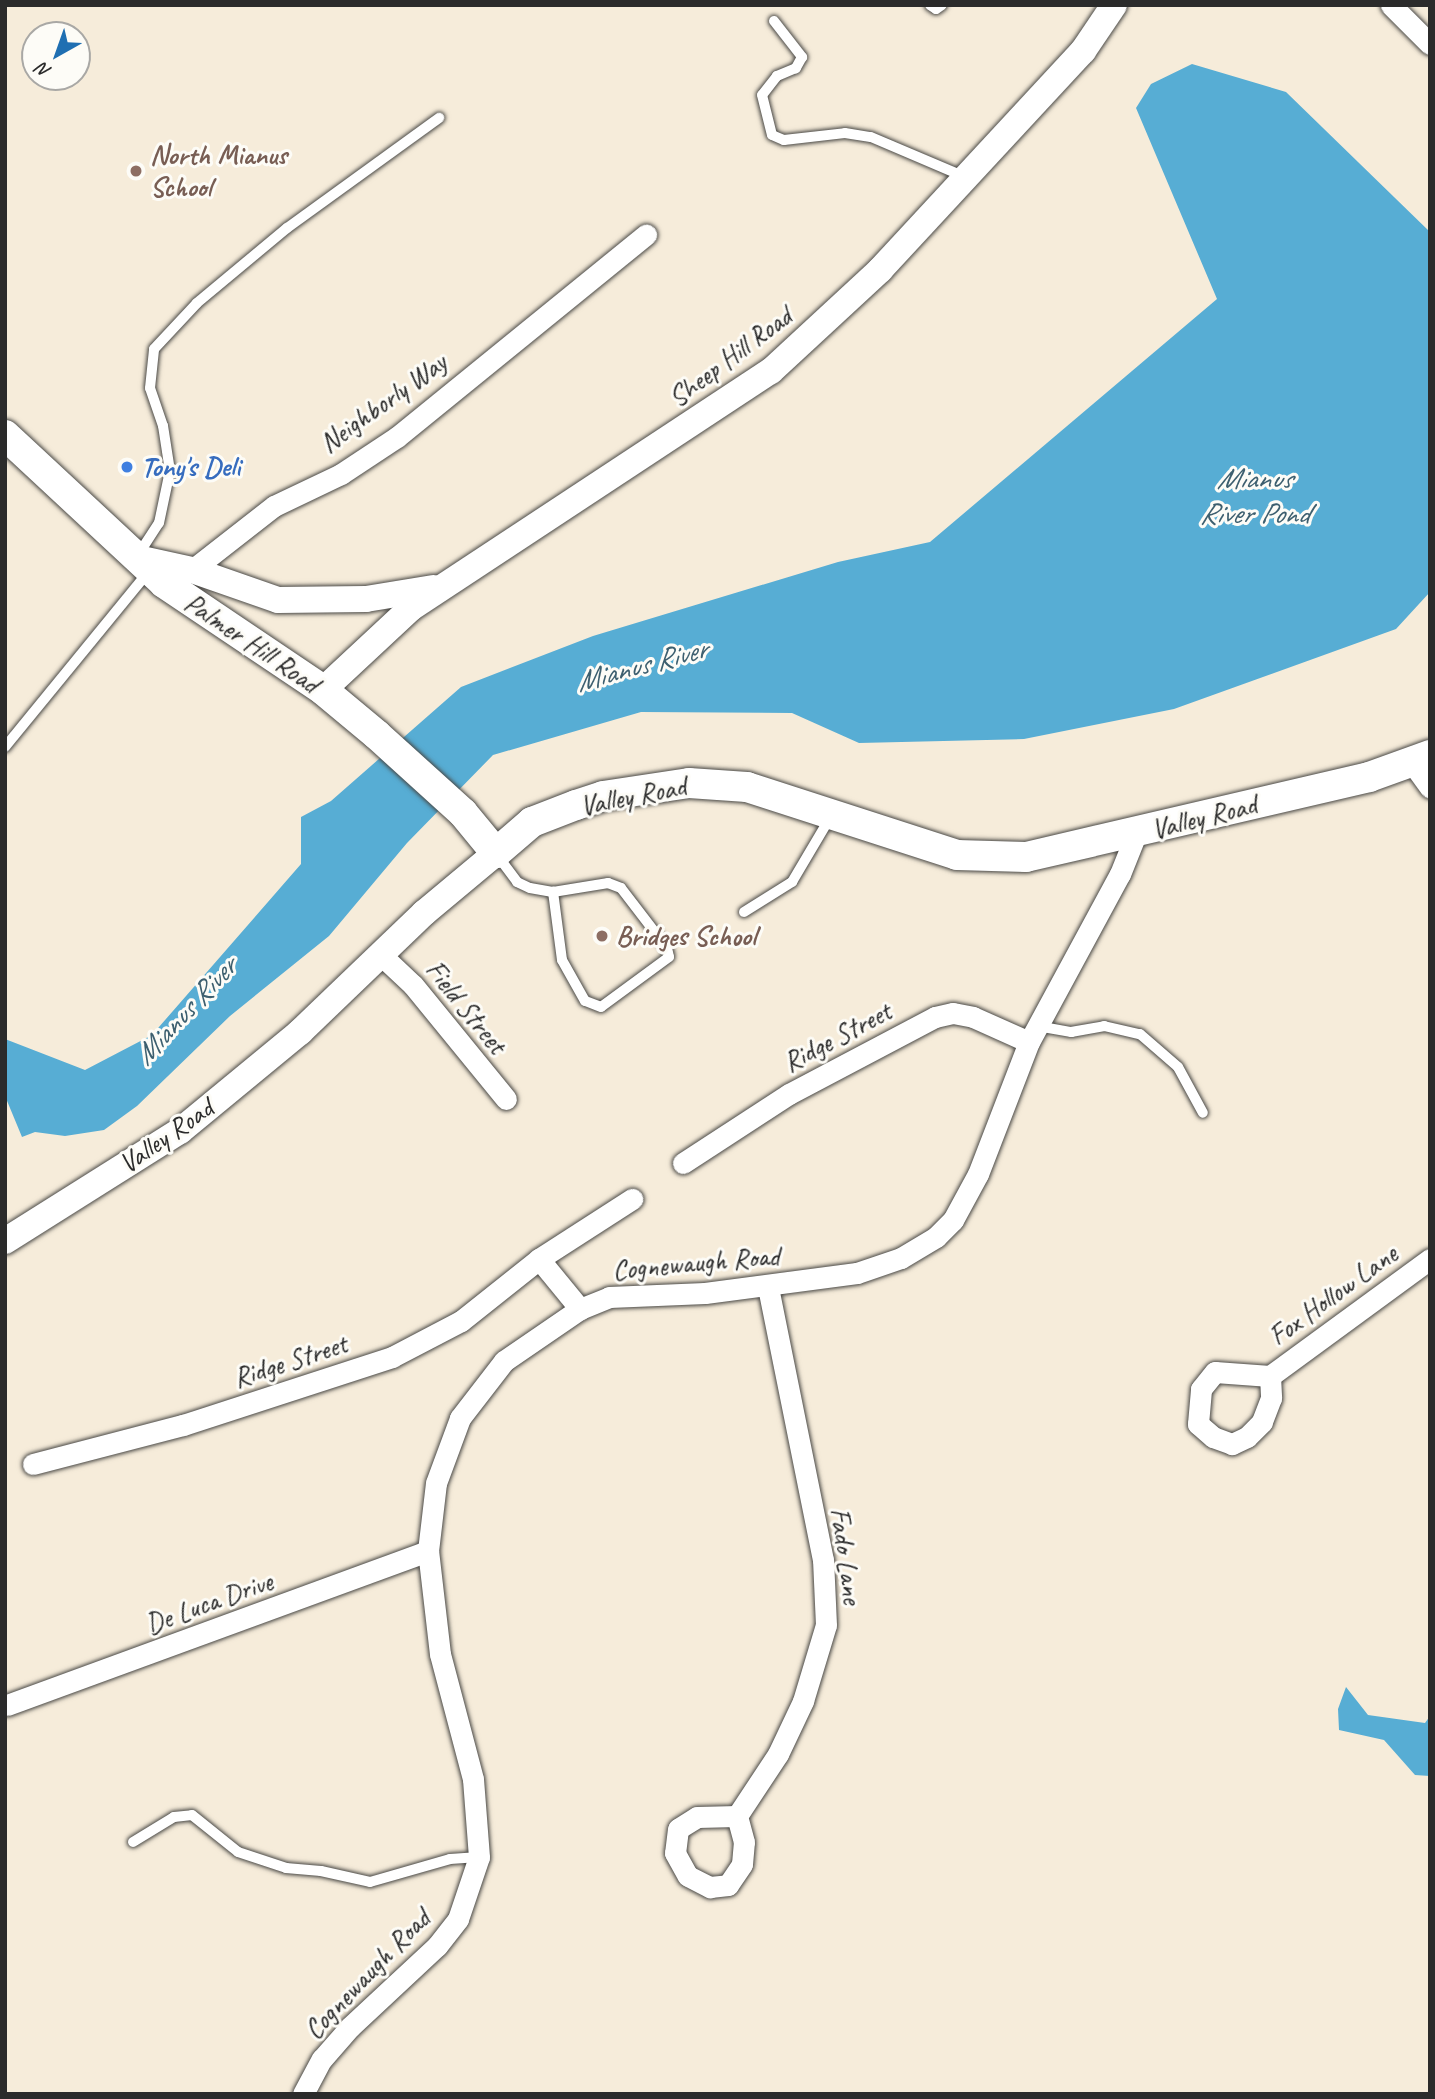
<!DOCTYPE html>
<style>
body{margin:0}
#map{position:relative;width:1435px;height:2099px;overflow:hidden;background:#f6ecda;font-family:Caveat,sans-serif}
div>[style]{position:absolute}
.water>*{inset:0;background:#57add4}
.roads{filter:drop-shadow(0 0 2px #494845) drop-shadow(0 0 2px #494845)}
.service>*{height:10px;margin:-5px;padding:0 5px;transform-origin:5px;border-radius:5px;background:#fff}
.minor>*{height:21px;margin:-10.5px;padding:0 10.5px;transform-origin:10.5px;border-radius:10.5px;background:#fff}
.tertiary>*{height:26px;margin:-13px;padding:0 13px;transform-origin:13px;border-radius:13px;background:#fff}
.secondary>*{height:30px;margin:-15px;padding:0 15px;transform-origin:15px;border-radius:15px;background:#fff}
.dots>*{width:19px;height:19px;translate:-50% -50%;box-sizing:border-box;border:4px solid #fdfcf7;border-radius:50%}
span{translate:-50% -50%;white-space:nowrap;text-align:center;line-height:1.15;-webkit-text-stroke:6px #fdfcf7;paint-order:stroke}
.education-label{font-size:28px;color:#785e54;font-weight:700}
.left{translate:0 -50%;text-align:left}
.street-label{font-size:28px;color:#2b2b2b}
.shop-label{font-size:28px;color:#366cbe;font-weight:700}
.water-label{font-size:30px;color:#3d5f6f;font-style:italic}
.frame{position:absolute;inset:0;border:7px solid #2b2b2b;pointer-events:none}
.north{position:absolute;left:21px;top:21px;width:70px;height:70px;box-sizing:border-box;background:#fdfcf7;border:2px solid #a9a8a5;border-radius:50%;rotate:220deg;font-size:19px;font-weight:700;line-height:28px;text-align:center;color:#2b2b2b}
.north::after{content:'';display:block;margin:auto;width:24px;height:32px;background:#1f6fb2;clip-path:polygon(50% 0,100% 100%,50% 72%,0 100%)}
</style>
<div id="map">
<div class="water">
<i style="clip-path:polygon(1192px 64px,1286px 92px,1430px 232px,1430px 592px,1396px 629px,1174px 709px,1024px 739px,859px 743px,792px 713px,641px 712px,493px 755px,407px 843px,329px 936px,230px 1016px,137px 1106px,104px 1130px,65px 1136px,35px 1132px,22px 1137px,5px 1096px,5px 1039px,85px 1070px,152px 1035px,301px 864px,301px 817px,331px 801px,461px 687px,593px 636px,838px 562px,930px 542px,1217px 299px,1136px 108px,1151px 84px)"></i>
<i style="clip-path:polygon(1346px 1687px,1368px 1715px,1425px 1723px,1430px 1716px,1430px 1776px,1415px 1775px,1384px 1740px,1339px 1730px,1338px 1709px)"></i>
</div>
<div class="roads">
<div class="service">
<i style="left:930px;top:5px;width:7px;rotate:34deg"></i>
<i style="left:936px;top:9px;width:7px;rotate:-34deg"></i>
<i style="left:774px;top:21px;width:46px;rotate:52.1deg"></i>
<i style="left:802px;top:57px;width:13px;rotate:119deg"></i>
<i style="left:796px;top:68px;width:21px;rotate:157deg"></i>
<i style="left:777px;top:76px;width:24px;rotate:128deg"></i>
<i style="left:762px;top:95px;width:41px;rotate:76deg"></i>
<i style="left:772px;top:135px;width:13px;rotate:23deg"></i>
<i style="left:784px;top:140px;width:61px;rotate:-6.5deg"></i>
<i style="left:845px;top:133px;width:26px;rotate:9deg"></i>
<i style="left:871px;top:137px;width:100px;rotate:23deg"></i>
<i style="left:138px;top:555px;width:38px;rotate:-57deg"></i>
<i style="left:159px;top:523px;width:53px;rotate:-78.1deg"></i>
<i style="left:170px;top:471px;width:46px;rotate:-98.8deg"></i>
<i style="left:163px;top:426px;width:40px;rotate:-108.9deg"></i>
<i style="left:150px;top:388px;width:39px;rotate:-84deg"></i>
<i style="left:154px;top:349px;width:63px;rotate:-46.9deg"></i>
<i style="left:197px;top:303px;width:117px;rotate:-39.8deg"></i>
<i style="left:287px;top:228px;width:188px;rotate:-35.9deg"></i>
<i style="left:5px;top:747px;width:226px;rotate:-50.7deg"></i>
<i style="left:497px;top:855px;width:34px;rotate:53deg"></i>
<i style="left:517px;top:882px;width:14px;rotate:25deg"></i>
<i style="left:530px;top:888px;width:23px;rotate:10deg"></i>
<i style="left:553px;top:892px;width:56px;rotate:-9.3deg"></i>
<i style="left:608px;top:883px;width:14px;rotate:21deg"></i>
<i style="left:621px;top:888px;width:76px;rotate:52.5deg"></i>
<i style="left:667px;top:948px;width:9px;rotate:77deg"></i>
<i style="left:669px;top:957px;width:84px;rotate:143.7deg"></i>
<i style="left:601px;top:1007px;width:17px;rotate:-159deg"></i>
<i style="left:585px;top:1001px;width:47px;rotate:-119.3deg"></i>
<i style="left:562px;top:960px;width:69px;rotate:-97.5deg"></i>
<i style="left:744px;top:912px;width:57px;rotate:-32deg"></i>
<i style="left:792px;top:882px;width:77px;rotate:-59.4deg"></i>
<i style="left:1037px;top:1026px;width:35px;rotate:10deg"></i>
<i style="left:1071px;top:1032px;width:34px;rotate:-10deg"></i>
<i style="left:1104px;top:1026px;width:37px;rotate:13deg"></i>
<i style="left:1140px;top:1034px;width:50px;rotate:41deg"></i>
<i style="left:1178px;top:1067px;width:52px;rotate:61.5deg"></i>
<i style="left:133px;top:1842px;width:48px;rotate:-31.4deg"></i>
<i style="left:174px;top:1817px;width:18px;rotate:-6deg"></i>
<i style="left:192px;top:1815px;width:59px;rotate:38.8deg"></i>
<i style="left:238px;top:1852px;width:51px;rotate:18.4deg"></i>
<i style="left:286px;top:1868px;width:35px;rotate:5deg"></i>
<i style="left:321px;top:1871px;width:50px;rotate:12.7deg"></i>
<i style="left:370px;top:1882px;width:83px;rotate:-16deg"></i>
<i style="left:450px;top:1859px;width:29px;rotate:-4deg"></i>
</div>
<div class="minor">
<i style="left:1391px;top:5px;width:55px;rotate:45deg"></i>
<i style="left:192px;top:570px;width:104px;rotate:-38deg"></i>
<i style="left:274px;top:506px;width:74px;rotate:-25.5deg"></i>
<i style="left:341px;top:474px;width:67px;rotate:-33.5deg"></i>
<i style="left:397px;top:437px;width:321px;rotate:-39.1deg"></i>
<i style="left:1413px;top:764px;width:29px;rotate:54deg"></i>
<i style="left:380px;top:954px;width:45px;rotate:43.2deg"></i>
<i style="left:413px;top:985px;width:147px;rotate:50.8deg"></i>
<i style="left:683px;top:1163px;width:126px;rotate:-33.1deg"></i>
<i style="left:789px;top:1094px;width:165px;rotate:-27.8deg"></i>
<i style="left:935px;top:1017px;width:18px;rotate:-13deg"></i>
<i style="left:953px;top:1013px;width:20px;rotate:11deg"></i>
<i style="left:973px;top:1017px;width:61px;rotate:24.1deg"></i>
<i style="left:539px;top:1259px;width:65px;rotate:50.6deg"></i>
<i style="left:1270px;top:1376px;width:22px;rotate:87deg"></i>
<i style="left:1271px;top:1398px;width:26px;rotate:111deg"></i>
<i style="left:1262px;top:1422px;width:21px;rotate:135deg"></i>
<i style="left:1247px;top:1437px;width:17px;rotate:155deg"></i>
<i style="left:1232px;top:1444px;width:20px;rotate:-160deg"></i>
<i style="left:1213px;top:1437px;width:20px;rotate:-139deg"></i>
<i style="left:1198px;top:1424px;width:35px;rotate:-85deg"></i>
<i style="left:1201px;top:1389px;width:22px;rotate:-51deg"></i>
<i style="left:1215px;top:1372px;width:55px;rotate:4.2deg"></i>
<i style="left:1270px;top:1376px;width:198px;rotate:-36.2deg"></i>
<i style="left:33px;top:1464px;width:155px;rotate:-14.6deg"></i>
<i style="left:183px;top:1425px;width:220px;rotate:-18deg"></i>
<i style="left:392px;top:1357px;width:78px;rotate:-27.6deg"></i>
<i style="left:461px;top:1321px;width:100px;rotate:-38.5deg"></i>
<i style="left:539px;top:1259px;width:111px;rotate:-32.8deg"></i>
<i style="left:7px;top:1705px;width:448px;rotate:-20.1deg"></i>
<i style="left:737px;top:1816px;width:40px;rotate:178.6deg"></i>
<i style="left:697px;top:1817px;width:22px;rotate:148deg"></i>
<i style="left:678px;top:1829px;width:24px;rotate:97deg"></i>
<i style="left:675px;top:1853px;width:26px;rotate:61deg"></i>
<i style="left:688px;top:1876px;width:25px;rotate:27deg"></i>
<i style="left:710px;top:1887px;width:18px;rotate:-6deg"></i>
<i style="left:728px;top:1885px;width:25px;rotate:-56deg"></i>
<i style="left:742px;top:1864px;width:22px;rotate:-85deg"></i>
<i style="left:744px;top:1842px;width:27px;rotate:-105deg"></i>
<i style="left:737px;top:1816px;width:74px;rotate:-56.5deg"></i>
<i style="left:778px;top:1754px;width:59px;rotate:-64.7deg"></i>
<i style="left:803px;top:1701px;width:79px;rotate:-73.2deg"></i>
<i style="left:826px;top:1625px;width:65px;rotate:-92.6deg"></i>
<i style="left:823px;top:1560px;width:278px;rotate:-101.4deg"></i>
<i style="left:303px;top:2094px;width:40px;rotate:-62deg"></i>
<i style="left:322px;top:2059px;width:43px;rotate:-48.8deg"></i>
<i style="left:350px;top:2027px;width:119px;rotate:-43deg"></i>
<i style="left:437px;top:1946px;width:34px;rotate:-52deg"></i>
<i style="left:458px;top:1919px;width:65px;rotate:-71.3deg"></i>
<i style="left:479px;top:1857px;width:78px;rotate:-94.4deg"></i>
<i style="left:473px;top:1779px;width:129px;rotate:-104.8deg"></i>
<i style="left:440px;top:1654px;width:104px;rotate:-96.6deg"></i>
<i style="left:428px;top:1551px;width:68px;rotate:-83.3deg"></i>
<i style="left:436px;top:1483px;width:69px;rotate:-69.7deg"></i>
<i style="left:460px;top:1418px;width:72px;rotate:-52.3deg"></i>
<i style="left:504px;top:1361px;width:92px;rotate:-34.4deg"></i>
<i style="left:580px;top:1309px;width:31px;rotate:-22deg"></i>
<i style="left:609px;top:1297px;width:96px;rotate:-2.4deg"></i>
<i style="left:705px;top:1293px;width:153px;rotate:-7.5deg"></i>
<i style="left:857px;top:1273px;width:46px;rotate:-18.8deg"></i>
<i style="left:901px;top:1258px;width:41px;rotate:-31deg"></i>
<i style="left:936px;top:1237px;width:24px;rotate:-45deg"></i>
<i style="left:953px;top:1220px;width:52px;rotate:-61.5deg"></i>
<i style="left:978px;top:1174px;width:142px;rotate:-68.9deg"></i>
<i style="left:1029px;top:1042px;width:191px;rotate:-61.6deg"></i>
<i style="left:1120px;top:874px;width:43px;rotate:-68.2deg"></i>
</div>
<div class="tertiary">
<i style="left:137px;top:558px;width:56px;rotate:12.3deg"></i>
<i style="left:192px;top:570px;width:91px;rotate:19.2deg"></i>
<i style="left:278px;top:600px;width:88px;rotate:-0.7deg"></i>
<i style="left:366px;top:599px;width:68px;rotate:-9.3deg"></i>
<i style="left:323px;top:690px;width:120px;rotate:-43deg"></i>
<i style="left:411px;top:608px;width:431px;rotate:-33.4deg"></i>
<i style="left:771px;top:371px;width:149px;rotate:-42.8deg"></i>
<i style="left:880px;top:270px;width:299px;rotate:-47.2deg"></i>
<i style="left:1083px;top:51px;width:55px;rotate:-56deg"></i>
<i style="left:5px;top:1241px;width:207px;rotate:-32.2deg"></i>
<i style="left:180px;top:1131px;width:156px;rotate:-39.5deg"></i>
<i style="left:300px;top:1032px;width:172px;rotate:-43.8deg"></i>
<i style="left:424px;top:913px;width:94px;rotate:-39.8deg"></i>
</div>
<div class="secondary">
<i style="left:5px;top:435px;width:217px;rotate:42.9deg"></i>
<i style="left:164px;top:583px;width:192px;rotate:33.9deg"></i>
<i style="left:323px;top:690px;width:70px;rotate:39.8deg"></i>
<i style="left:377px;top:735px;width:116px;rotate:42.2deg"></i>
<i style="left:463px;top:813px;width:52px;rotate:50.5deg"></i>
<i style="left:496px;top:853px;width:48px;rotate:-40.7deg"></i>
<i style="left:532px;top:822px;width:47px;rotate:-21.1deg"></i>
<i style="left:576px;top:805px;width:28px;rotate:-18deg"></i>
<i style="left:603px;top:796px;width:87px;rotate:-8.6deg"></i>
<i style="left:689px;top:783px;width:58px;rotate:3.9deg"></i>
<i style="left:747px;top:787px;width:221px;rotate:17.9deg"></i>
<i style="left:957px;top:855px;width:69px;rotate:1.7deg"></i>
<i style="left:1026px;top:857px;width:352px;rotate:-13.1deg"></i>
<i style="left:1369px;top:777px;width:65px;rotate:-19.8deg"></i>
</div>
</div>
<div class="dots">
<i style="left:136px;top:171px;background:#8d6e63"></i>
<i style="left:127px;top:467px;background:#3f7fe0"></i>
<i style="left:602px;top:936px;background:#8d6e63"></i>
</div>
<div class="education-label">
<span class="left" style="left:150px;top:171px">North Mianus<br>School</span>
<span class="left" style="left:616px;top:936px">Bridges School</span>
</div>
<div class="street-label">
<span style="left:730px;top:357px;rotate:-37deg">Sheep Hill Road</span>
<span style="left:383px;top:403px;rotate:-36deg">Neighborly Way</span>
<span style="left:252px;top:643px;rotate:34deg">Palmer Hill Road</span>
<span style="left:633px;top:796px;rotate:-11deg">Valley Road</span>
<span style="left:1204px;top:817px;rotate:-14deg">Valley Road</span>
<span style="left:466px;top:1007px;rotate:51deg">Field Street</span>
<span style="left:837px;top:1037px;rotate:-28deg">Ridge Street</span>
<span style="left:166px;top:1136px;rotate:-35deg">Valley Road</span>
<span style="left:696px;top:1263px;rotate:-5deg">Cognewaugh Road</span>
<span style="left:1333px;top:1295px;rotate:-36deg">Fox Hollow Lane</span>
<span style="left:290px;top:1361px;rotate:-18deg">Ridge Street</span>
<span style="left:846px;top:1556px;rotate:82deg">Fado Lane</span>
<span style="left:209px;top:1603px;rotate:-20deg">De Luca Drive</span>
<span style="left:367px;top:1974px;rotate:-46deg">Cognewaugh Road</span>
</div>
<div class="shop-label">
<span class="left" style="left:141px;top:467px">Tony's Deli</span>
</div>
<div class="water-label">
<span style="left:1254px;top:495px">Mianus<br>River Pond</span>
<span style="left:641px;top:665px;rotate:-15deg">Mianus River</span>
<span style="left:185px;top:1011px;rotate:-47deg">Mianus River</span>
</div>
<div class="frame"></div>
<div class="north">N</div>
</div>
